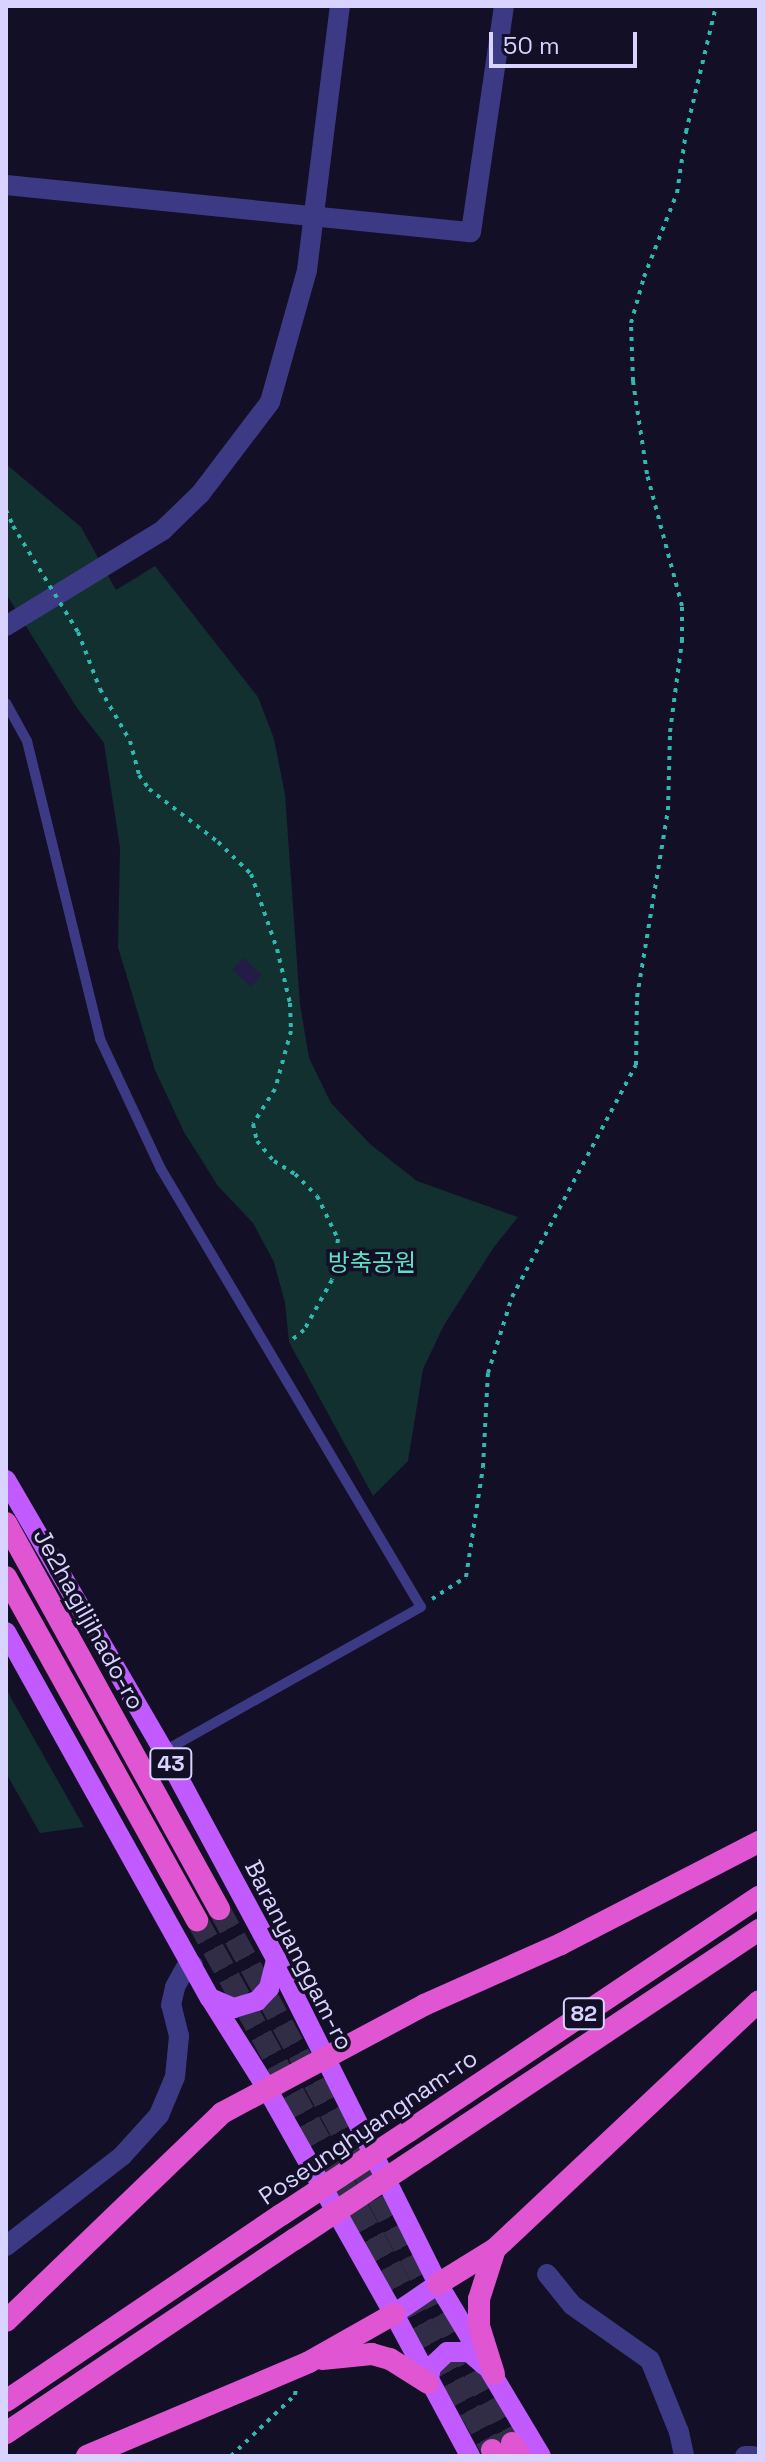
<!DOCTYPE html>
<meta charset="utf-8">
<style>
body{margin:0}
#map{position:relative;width:765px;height:2462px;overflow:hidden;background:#130f26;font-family:"Space Grotesk","Noto Sans KR",sans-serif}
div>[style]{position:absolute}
.green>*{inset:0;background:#12302f}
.building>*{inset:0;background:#241b47;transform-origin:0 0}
.trunk-tunnel>*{height:22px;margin-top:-11px;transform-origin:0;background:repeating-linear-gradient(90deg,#312d47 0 22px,transparent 0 33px)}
.path>*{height:4px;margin-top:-2px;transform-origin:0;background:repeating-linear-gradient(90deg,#2fb8b0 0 4px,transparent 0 10px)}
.service>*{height:10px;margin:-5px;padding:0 5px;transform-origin:5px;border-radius:5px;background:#3d3a85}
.minor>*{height:20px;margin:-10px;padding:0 10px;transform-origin:10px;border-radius:10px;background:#3d3a85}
.tertiary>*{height:20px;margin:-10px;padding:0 10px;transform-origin:10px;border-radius:10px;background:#3d3a85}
.primary>*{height:20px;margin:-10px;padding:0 10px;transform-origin:10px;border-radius:10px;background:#c25bff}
.trunk>*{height:22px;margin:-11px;padding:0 11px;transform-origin:11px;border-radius:11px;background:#e055d1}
.path-bridge>*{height:4px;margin-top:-2px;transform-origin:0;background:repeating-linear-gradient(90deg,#2fb8b0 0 4px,transparent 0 10px)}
.trunk-bridge>*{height:22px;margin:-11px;padding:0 11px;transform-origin:11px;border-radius:11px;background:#e055d1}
span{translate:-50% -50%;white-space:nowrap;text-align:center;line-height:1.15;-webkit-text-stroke:7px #130f26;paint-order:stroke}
.shield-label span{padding:2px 6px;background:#130f26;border:2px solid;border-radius:6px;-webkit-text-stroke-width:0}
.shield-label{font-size:22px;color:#d9d4ff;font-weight:700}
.park-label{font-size:24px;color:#5fe0c0}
.street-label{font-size:24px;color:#d9d4ff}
.frame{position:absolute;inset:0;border:8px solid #d9d4ff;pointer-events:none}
.scale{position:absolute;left:489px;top:32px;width:148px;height:36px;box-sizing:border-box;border:4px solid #d9d4ff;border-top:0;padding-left:10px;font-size:24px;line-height:28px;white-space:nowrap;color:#d9d4ff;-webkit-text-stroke:6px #130f26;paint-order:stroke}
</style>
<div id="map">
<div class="green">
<i style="clip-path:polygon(6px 464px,81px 527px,116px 590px,155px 566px,258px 697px,274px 739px,285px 794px,300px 1004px,309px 1058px,331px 1103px,370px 1144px,417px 1181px,518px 1217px,494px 1247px,444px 1325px,423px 1369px,408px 1461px,373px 1496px,289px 1342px,285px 1303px,274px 1262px,253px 1223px,218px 1186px,184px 1132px,155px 1070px,118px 947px,120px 848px,104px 743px,77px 708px,6px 594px)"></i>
<i style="clip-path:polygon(6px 1689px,84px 1827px,40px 1833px,6px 1773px)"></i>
</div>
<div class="building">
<i style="left:243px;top:958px;width:25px;height:16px;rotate:42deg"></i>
</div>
<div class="trunk-tunnel">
<i style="left:219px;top:1909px;width:609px;rotate:61.25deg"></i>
<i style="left:197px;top:1920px;width:607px;rotate:60.9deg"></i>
</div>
<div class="path">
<i style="left:6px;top:510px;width:17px;rotate:66deg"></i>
<i style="left:78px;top:632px;width:61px;rotate:68.9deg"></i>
<i style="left:100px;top:689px;width:60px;rotate:60deg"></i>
<i style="left:130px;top:741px;width:35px;rotate:75deg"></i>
<i style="left:139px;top:775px;width:17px;rotate:54deg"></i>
<i style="left:149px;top:789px;width:87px;rotate:37.5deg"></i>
<i style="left:218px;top:842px;width:46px;rotate:44.1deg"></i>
<i style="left:251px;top:874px;width:79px;rotate:70.9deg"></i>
<i style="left:277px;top:949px;width:56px;rotate:76.5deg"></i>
<i style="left:290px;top:1003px;width:28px;rotate:88deg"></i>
<i style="left:291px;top:1031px;width:60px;rotate:105.4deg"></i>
<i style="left:275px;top:1089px;width:41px;rotate:122.2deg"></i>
<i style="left:253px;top:1124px;width:17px;rotate:77deg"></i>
<i style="left:257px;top:1141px;width:26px;rotate:50deg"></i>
<i style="left:274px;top:1161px;width:25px;rotate:32deg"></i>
<i style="left:295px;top:1174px;width:31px;rotate:45deg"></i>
<i style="left:317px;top:1196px;width:48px;rotate:64deg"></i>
<i style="left:338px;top:1239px;width:41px;rotate:98.3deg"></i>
<i style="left:332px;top:1280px;width:57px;rotate:119.2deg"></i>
<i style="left:304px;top:1330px;width:19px;rotate:141deg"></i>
<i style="left:432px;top:1599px;width:40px;rotate:-32.9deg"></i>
<i style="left:466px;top:1577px;width:111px;rotate:-81.2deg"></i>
<i style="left:483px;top:1467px;width:94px;rotate:-87deg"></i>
<i style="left:488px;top:1373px;width:80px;rotate:-72.5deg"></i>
<i style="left:512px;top:1297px;width:263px;rotate:-61.9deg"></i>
<i style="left:636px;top:1065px;width:68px;rotate:-89.2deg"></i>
<i style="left:637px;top:997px;width:190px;rotate:-80.6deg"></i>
<i style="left:668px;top:810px;width:78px;rotate:-88.5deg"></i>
<i style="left:670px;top:732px;width:92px;rotate:-82.5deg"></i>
<i style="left:682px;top:641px;width:35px;rotate:-90deg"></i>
<i style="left:682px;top:606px;width:137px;rotate:-104.9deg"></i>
<i style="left:647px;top:474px;width:94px;rotate:-98.6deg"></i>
<i style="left:633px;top:381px;width:58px;rotate:-92deg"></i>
<i style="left:631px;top:323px;width:48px;rotate:-74.2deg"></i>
<i style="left:644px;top:277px;width:90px;rotate:-68.6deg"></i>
<i style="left:677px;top:193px;width:62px;rotate:-81.6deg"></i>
<i style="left:686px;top:132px;width:130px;rotate:-76.6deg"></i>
<i style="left:231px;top:2456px;width:88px;rotate:-43.6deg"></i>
<i style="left:295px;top:2395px;width:7px;rotate:-82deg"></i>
</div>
<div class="service">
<i style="left:6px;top:703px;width:43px;rotate:61.1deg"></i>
<i style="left:27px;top:741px;width:307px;rotate:76.2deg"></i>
<i style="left:100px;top:1039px;width:144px;rotate:64.9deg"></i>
<i style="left:161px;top:1169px;width:509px;rotate:59.31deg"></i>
<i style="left:421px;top:1607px;width:295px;rotate:150.7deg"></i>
</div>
<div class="minor">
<i style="left:6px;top:185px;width:467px;rotate:5.8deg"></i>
<i style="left:471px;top:232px;width:228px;rotate:-81.7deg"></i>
<i style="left:6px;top:2246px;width:147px;rotate:-37.8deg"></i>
<i style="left:122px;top:2156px;width:55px;rotate:-47.9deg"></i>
<i style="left:159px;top:2115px;width:41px;rotate:-67.2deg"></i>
<i style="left:175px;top:2077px;width:41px;rotate:-84.4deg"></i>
<i style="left:179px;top:2036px;width:32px;rotate:-104deg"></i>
<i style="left:171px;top:2005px;width:18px;rotate:-77deg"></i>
<i style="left:175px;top:1987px;width:21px;rotate:-61deg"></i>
<i style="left:185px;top:1969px;width:9px;rotate:-27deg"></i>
<i style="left:547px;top:2274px;width:40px;rotate:51deg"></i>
<i style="left:572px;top:2305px;width:95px;rotate:35.2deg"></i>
<i style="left:650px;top:2360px;width:78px;rotate:68.1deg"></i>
<i style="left:679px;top:2432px;width:25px;rotate:78deg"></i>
<i style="left:745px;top:2456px;width:8px"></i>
</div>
<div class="tertiary">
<i style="left:6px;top:626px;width:184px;rotate:-31.4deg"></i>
<i style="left:163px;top:530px;width:53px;rotate:-44.2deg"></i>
<i style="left:201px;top:493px;width:114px;rotate:-52.8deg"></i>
<i style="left:270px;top:402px;width:137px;rotate:-74.3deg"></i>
<i style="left:307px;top:270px;width:266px;rotate:-82.9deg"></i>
</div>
<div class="primary">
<i style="left:6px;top:1480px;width:314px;rotate:59.8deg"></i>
<i style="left:164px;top:1751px;width:236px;rotate:61.7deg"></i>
<i style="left:276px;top:1959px;width:363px;rotate:63.5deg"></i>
<i style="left:438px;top:2284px;width:200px;rotate:59.1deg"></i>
<i style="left:6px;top:1632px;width:419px;rotate:60.9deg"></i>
<i style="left:210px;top:1998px;width:105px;rotate:57.8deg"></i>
<i style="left:266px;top:2087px;width:261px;rotate:60.6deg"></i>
<i style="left:394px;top:2314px;width:161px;rotate:61.8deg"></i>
<i style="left:210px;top:1998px;width:26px;rotate:23deg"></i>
<i style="left:234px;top:2008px;width:24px;rotate:-17deg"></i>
<i style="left:257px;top:2001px;width:18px;rotate:-47deg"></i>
<i style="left:269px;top:1988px;width:30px;rotate:-76deg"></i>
<i style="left:394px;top:2314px;width:53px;rotate:-34.3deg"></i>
<i style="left:428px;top:2383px;width:16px;rotate:-79deg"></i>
<i style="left:431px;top:2367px;width:22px;rotate:-43deg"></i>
<i style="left:447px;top:2352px;width:22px"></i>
<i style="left:469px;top:2352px;width:21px;rotate:41deg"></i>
</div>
<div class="trunk">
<i style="left:6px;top:1523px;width:441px;rotate:61.1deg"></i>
<i style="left:6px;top:1577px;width:393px;rotate:60.9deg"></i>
<i style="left:409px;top:2131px;width:421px;rotate:-33.8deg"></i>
<i style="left:423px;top:2154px;width:404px;rotate:-33.7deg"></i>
<i style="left:438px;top:2284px;width:67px;rotate:-31.6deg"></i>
<i style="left:495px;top:2249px;width:362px;rotate:-43.2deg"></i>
<i style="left:6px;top:2321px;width:300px;rotate:-43.9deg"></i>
<i style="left:222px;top:2113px;width:229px;rotate:-28.1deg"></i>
<i style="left:424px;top:2005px;width:150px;rotate:-24deg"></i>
<i style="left:561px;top:1944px;width:223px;rotate:-27.3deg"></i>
<i style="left:322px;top:2359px;width:50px;rotate:-5.7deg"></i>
<i style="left:372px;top:2354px;width:19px;rotate:16deg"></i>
<i style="left:390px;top:2359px;width:45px;rotate:32.3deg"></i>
<i style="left:494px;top:2374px;width:50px;rotate:-107.4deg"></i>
<i style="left:479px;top:2326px;width:27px;rotate:-90deg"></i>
<i style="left:479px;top:2299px;width:52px;rotate:-72.3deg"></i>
<i style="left:6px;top:2401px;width:332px;rotate:-34.1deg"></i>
<i style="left:6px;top:2433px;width:348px;rotate:-33.9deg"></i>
<i style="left:512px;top:2443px;width:15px;rotate:58deg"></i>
<i style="left:492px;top:2450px;width:7px;rotate:56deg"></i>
<i style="left:87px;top:2456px;width:241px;rotate:-22.9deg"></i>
<i style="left:309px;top:2362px;width:98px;rotate:-29.5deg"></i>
</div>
<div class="path-bridge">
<i style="left:13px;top:526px;width:124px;rotate:58.5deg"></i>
</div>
<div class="trunk-bridge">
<i style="left:281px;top:2215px;width:153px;rotate:-33.3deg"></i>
<i style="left:295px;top:2239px;width:154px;rotate:-33.6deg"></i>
</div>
<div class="shield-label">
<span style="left:171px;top:1764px">43</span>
<span style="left:584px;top:2014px">82</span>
</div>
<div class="park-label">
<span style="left:372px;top:1263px">방축공원</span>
</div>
<div class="street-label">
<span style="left:89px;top:1619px;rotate:61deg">Je2hagiljihado-ro</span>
<span style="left:299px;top:1955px;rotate:63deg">Baranyanggam-ro</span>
<span style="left:368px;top:2127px;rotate:-34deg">Poseunghyangnam-ro</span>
</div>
<div class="frame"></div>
<div class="scale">50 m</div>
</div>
